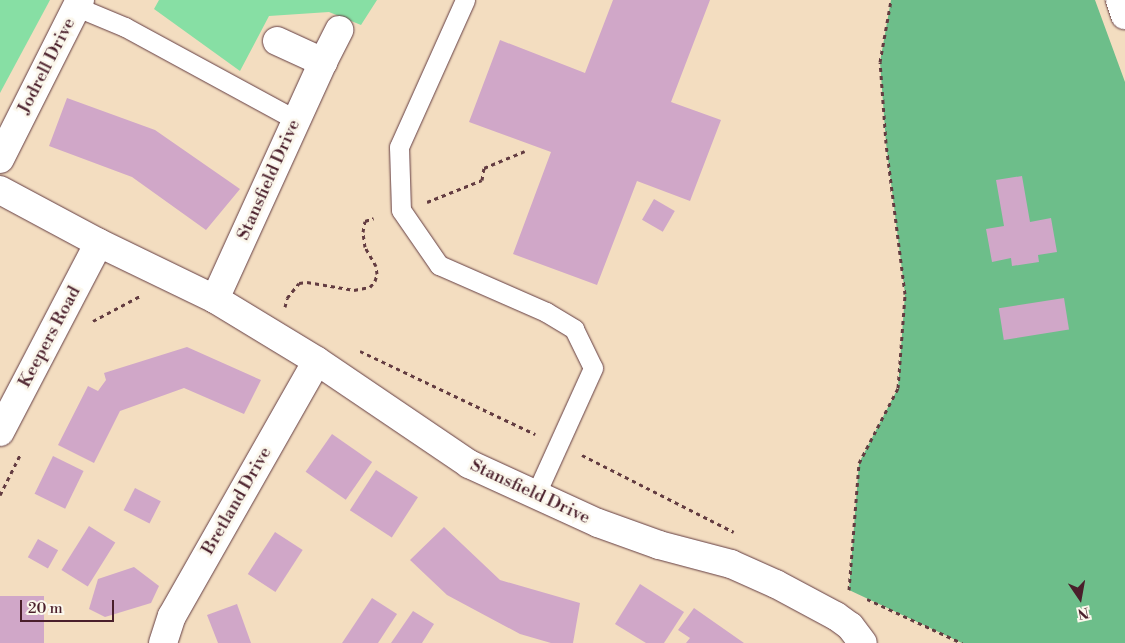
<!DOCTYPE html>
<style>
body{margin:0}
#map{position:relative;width:1125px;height:643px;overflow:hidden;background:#f3ddc0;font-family:"Libre Bodoni",serif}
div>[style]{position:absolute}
.green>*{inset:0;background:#87dfa4}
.forest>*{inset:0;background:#6dbe8a}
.building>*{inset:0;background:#d0a7c8;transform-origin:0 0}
.path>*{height:3px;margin-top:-1.5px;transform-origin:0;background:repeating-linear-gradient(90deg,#633c41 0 4px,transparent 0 8px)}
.roads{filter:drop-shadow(0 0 1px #633c41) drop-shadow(0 0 1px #633c41)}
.service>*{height:19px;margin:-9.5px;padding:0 9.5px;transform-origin:9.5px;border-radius:9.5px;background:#fff}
.minor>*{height:28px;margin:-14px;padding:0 14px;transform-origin:14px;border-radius:14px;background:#fff}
.tertiary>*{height:28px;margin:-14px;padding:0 14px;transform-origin:14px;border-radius:14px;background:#fff}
span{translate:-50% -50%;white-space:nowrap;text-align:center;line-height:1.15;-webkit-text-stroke:5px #fbf7ec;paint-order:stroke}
.street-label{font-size:18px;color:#4a1f2b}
.north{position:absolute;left:1055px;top:573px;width:50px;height:50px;-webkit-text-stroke:4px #fbf7ec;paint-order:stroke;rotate:168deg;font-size:14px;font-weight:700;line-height:20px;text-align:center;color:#4a1f2b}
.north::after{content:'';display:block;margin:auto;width:18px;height:22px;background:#4a1f2b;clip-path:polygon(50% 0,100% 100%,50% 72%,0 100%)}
.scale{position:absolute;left:20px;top:600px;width:94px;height:22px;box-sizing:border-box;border:2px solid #4a1f2b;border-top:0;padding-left:6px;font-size:15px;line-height:18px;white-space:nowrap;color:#4a1f2b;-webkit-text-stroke:4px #fbf7ec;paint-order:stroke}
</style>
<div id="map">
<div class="green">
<i style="clip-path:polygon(0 0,50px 0,0 93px)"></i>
<i style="clip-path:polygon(159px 0,377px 0,361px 25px,329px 12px,269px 16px,240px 71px,154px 9px)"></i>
</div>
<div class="forest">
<i style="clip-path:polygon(891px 0,1095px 0,1125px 82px,1125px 643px,962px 643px,849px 590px,859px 463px,898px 388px,905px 294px,886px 143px,880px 62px)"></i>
</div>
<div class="building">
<i style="clip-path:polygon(613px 0,710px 0,671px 102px,721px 120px,690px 201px,637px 181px,597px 285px,513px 254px,551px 152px,469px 122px,500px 40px,585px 73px)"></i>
<i style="clip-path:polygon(67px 98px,155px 130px,240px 189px,206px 230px,132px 177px,49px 146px)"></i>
<i style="clip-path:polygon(1022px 176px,1030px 222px,1051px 218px,1057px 252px,1038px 255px,1039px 262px,1012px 266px,1011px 258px,992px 262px,986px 229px,1004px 226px,996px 180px)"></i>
<i style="left:654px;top:199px;width:24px;height:24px;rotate:30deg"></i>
<i style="left:1064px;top:298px;width:32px;height:66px;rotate:81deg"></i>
<i style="clip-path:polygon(187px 347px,261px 380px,244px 414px,184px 388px,120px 411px,94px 463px,58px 445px,88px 386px,98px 391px,106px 380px,104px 373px)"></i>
<i style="left:332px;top:434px;width:49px;height:46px;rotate:35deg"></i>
<i style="left:53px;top:456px;width:34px;height:42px;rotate:26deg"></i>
<i style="left:376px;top:470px;width:50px;height:48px;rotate:33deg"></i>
<i style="left:135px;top:488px;width:29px;height:25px;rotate:27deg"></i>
<i style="left:89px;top:526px;width:31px;height:52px;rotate:32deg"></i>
<i style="clip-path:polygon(444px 527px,500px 580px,580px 603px,573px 643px,551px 643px,520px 634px,447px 595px,410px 560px)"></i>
<i style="left:275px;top:532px;width:33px;height:50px;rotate:33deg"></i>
<i style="left:38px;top:539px;width:23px;height:21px;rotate:29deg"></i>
<i style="clip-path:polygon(134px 567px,159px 586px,151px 603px,105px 617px,89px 609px,98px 579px)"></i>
<i style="clip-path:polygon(640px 584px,684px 612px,664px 643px,646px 643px,615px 624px)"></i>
<i style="left:0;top:596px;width:44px;height:47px"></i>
<i style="clip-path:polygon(372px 598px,397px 614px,378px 643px,342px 643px)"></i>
<i style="clip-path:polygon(237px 604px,251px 643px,218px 643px,207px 615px)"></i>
<i style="clip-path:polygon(694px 608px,744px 643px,686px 643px,690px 638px,678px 630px)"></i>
<i style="clip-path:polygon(413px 611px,434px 624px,422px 643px,391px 643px)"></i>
</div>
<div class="path">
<i style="left:427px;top:202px;width:59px;rotate:-21.8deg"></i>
<i style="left:482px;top:180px;width:12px;rotate:-81deg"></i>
<i style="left:484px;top:168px;width:44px;rotate:-22.5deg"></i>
<i style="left:285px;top:307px;width:9px;rotate:-77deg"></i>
<i style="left:287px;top:298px;width:19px;rotate:-51deg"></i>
<i style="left:299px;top:283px;width:8px;rotate:-7deg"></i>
<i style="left:307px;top:282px;width:48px;rotate:9.7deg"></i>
<i style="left:354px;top:290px;width:16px;rotate:-11deg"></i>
<i style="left:370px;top:287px;width:8px;rotate:-50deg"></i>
<i style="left:375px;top:281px;width:7px;rotate:-74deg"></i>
<i style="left:377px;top:274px;width:8px;rotate:-97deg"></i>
<i style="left:376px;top:266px;width:22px;rotate:-120deg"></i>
<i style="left:365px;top:247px;width:15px;rotate:-98deg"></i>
<i style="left:363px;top:232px;width:11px;rotate:-80deg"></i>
<i style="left:365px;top:221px;width:9px;rotate:-18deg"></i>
<i style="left:93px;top:321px;width:53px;rotate:-28deg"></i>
<i style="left:360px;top:351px;width:194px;rotate:25.4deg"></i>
<i style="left:582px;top:455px;width:170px;rotate:26.9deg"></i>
<i style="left:0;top:495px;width:45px;rotate:-63.4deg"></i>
<i style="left:849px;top:590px;width:127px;rotate:-85.5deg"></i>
<i style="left:859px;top:463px;width:85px;rotate:-62.5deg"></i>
<i style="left:898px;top:388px;width:94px;rotate:-85.7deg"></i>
<i style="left:905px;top:294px;width:152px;rotate:-97.2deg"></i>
<i style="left:886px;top:143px;width:81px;rotate:-94.2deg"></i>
<i style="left:880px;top:62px;width:63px;rotate:-79.9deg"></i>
<i style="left:867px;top:599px;width:105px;rotate:24.9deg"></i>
</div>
<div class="roads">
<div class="service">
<i style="left:465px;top:0;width:161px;rotate:114.2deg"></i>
<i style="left:399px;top:147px;width:63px;rotate:88.2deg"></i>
<i style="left:401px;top:210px;width:67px;rotate:55.4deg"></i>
<i style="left:439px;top:265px;width:117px;rotate:23.7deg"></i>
<i style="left:546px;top:312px;width:33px;rotate:31deg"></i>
<i style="left:574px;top:329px;width:43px;rotate:64deg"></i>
<i style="left:593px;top:368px;width:141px;rotate:114.4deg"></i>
<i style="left:77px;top:7px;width:52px;rotate:22.6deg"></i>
<i style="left:125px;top:27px;width:195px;rotate:28.5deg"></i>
</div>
<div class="minor">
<i style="left:277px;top:41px;width:51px;rotate:24.5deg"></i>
<i style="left:323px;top:62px;width:36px;rotate:-63deg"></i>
<i style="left:0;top:159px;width:178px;rotate:-63.3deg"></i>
<i style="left:0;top:190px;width:112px;rotate:28.2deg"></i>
<i style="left:99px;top:243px;width:129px;rotate:25.8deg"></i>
<i style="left:215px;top:299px;width:119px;rotate:31.3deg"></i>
<i style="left:317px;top:361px;width:184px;rotate:34.1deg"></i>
<i style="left:469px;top:464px;width:142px;rotate:24.6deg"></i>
<i style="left:598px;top:523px;width:65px;rotate:19.8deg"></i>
<i style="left:659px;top:545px;width:74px;rotate:14.8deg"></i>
<i style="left:731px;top:564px;width:49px;rotate:24deg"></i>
<i style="left:776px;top:584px;width:68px;rotate:28.1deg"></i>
<i style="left:836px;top:616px;width:17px;rotate:36deg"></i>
<i style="left:850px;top:626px;width:21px;rotate:53deg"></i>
<i style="left:215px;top:299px;width:260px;rotate:-65.5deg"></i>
<i style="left:0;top:432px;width:213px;rotate:-62.4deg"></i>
<i style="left:163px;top:643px;width:28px;rotate:-72deg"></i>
<i style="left:172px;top:616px;width:293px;rotate:-60.4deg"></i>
</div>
<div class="tertiary">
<i style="left:1120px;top:0;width:16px;rotate:72deg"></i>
</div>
</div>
<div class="street-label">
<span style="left:47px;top:66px;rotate:-63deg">Jodrell Drive</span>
<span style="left:269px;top:180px;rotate:-66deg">Stansfield Drive</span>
<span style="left:50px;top:337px;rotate:-62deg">Keepers Road</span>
<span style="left:530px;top:492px;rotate:25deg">Stansfield Drive</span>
<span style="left:237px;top:501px;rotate:-60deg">Bretland Drive</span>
</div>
<div class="north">N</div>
<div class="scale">20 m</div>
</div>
